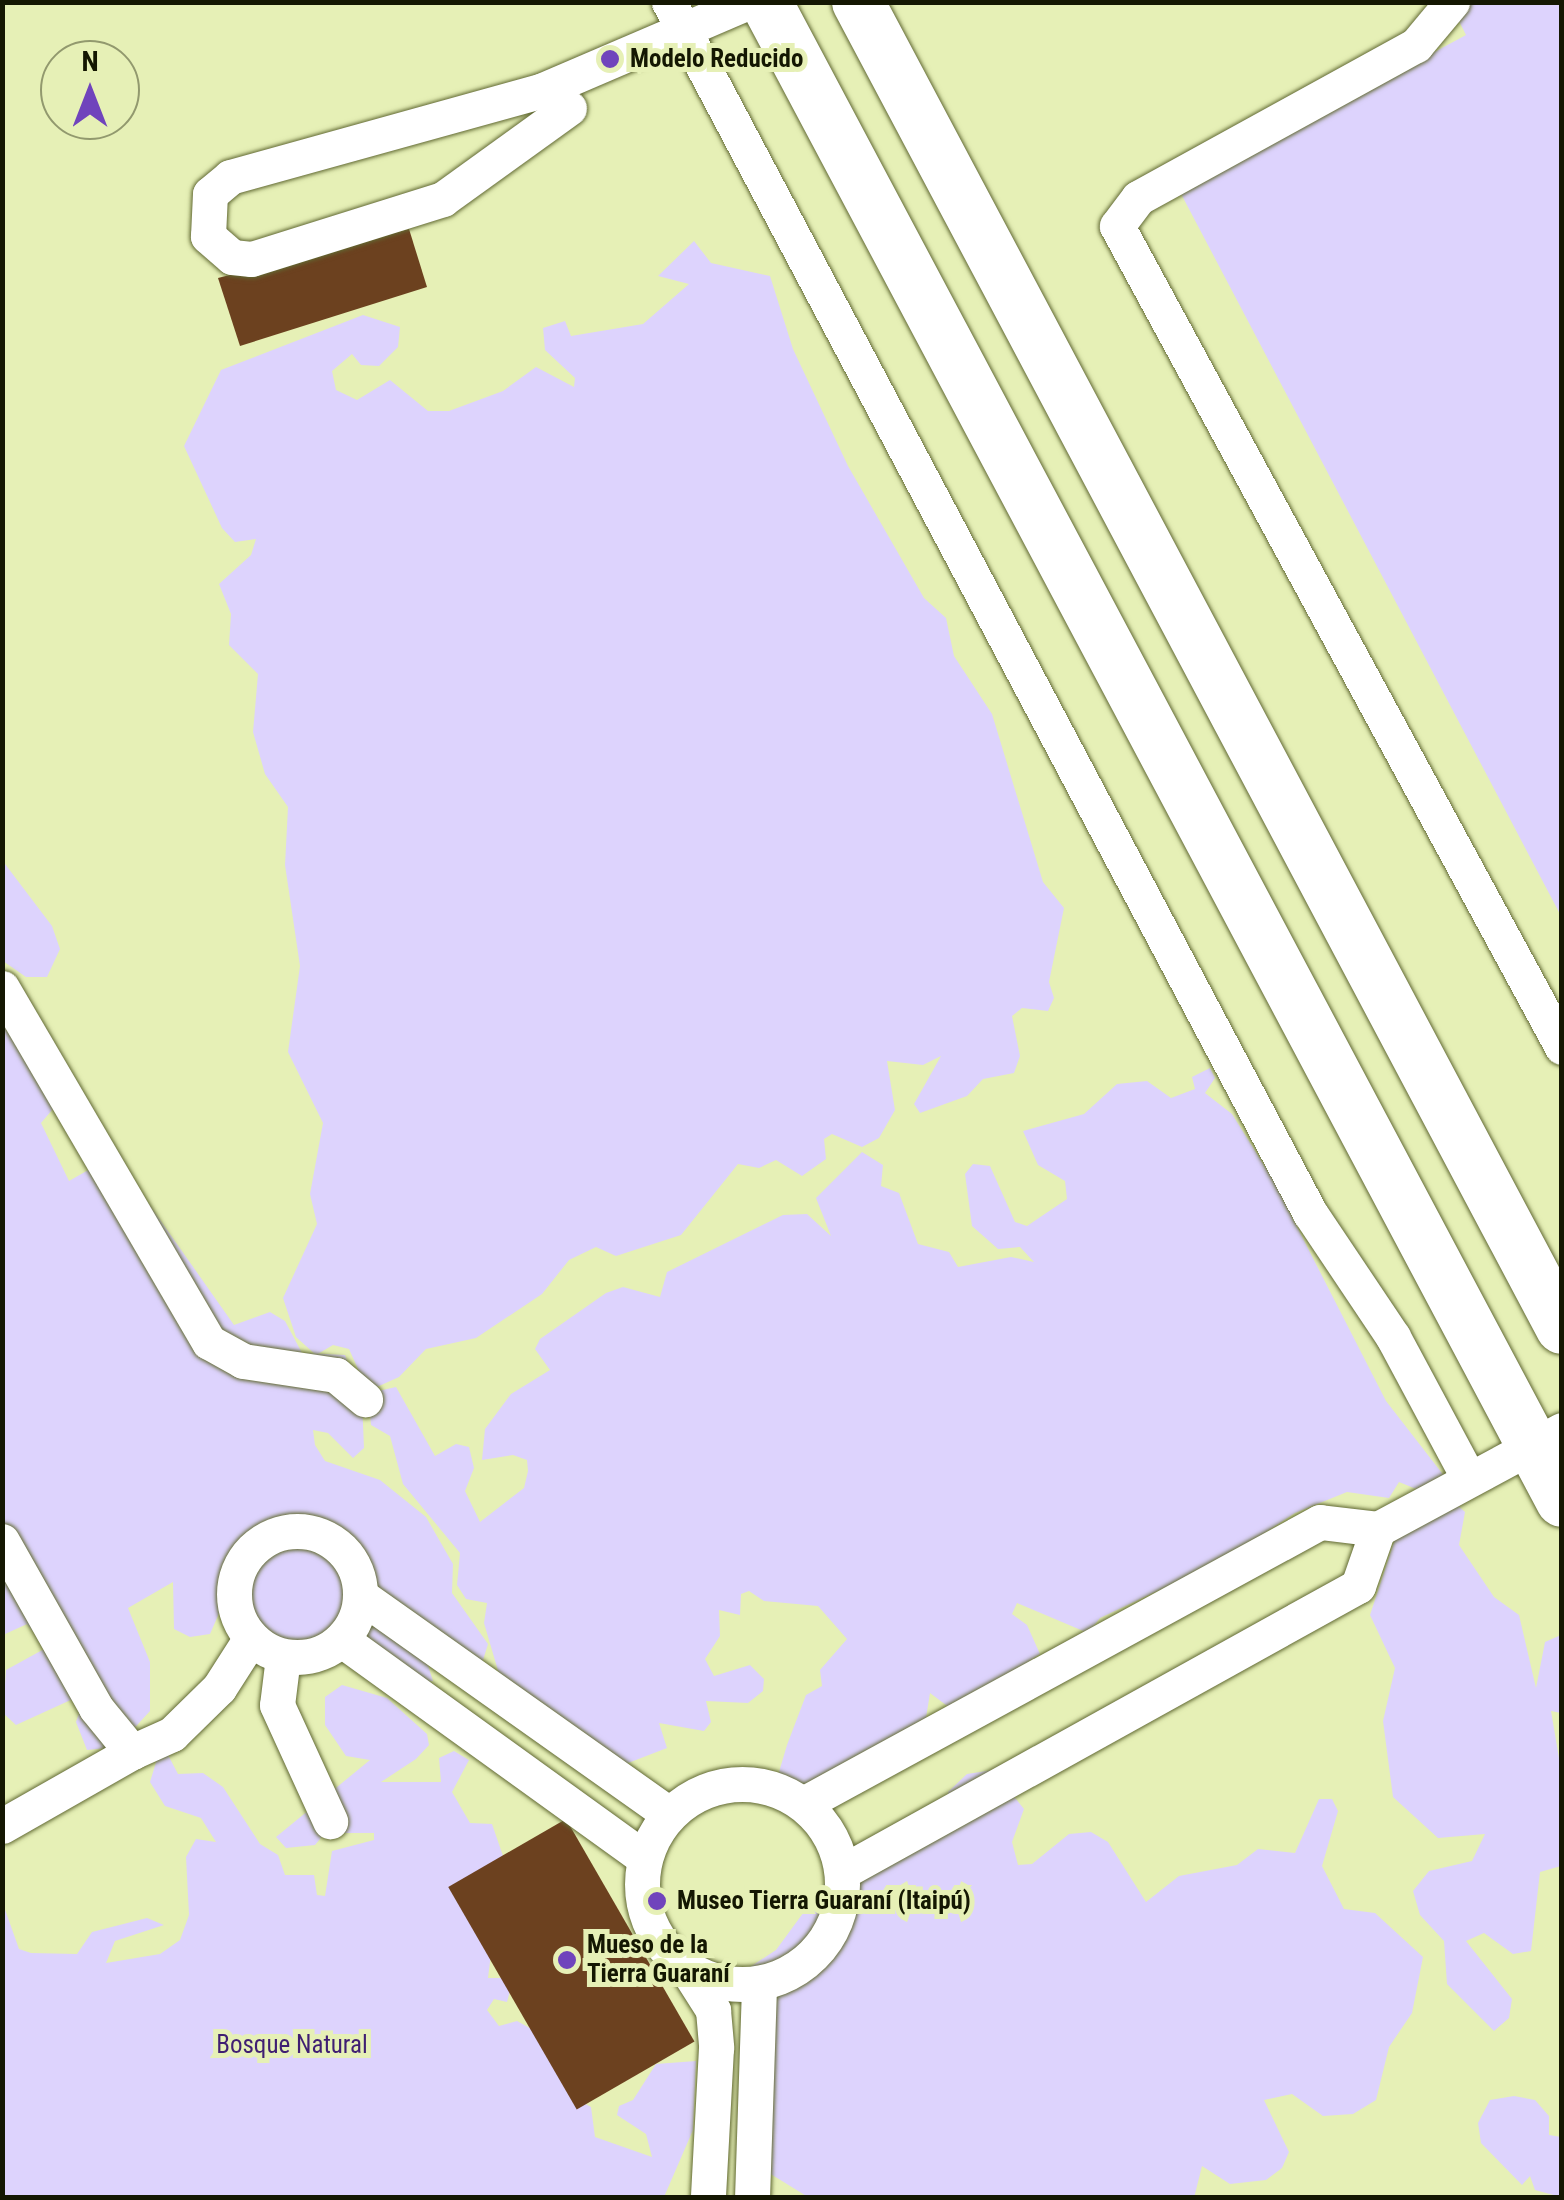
<!DOCTYPE html>
<meta charset="utf-8">
<style>
body{margin:0}
#map{position:relative;width:1564px;height:2200px;overflow:hidden;background:#e6f0b6;font-family:"Roboto Condensed",sans-serif}
div>[style]{position:absolute}
.green>*{inset:0;background:#ddd3fd}
.building>*{inset:0;background:#6c411f;transform-origin:0 0}
.roads{filter:drop-shadow(0 0 2px #616933) drop-shadow(0 0 2px #616933)}
.minor>*{height:35px;margin:-17.5px;padding:0 17.5px;transform-origin:17.5px;border-radius:17.5px;background:#fff}
.minor>.ring{margin:-17.5px;padding:0;box-sizing:content-box;background:none;border:35px solid #fff;border-radius:50%}
.highway>*{height:52px;margin:-26px;padding:0 26px;transform-origin:26px;border-radius:26px;background:#fff}
.dots>*{width:28px;height:28px;translate:-50% -50%;box-sizing:border-box;border:5px solid #e6f0b6;border-radius:50%}
span{translate:-50% -50%;white-space:nowrap;text-align:center;line-height:1.15;-webkit-text-stroke:10px #e6f0b6;paint-order:stroke}
.poi-label{font-size:25px;color:#141702;font-weight:700}
.left{translate:0 -50%;text-align:left}
.park-label{font-size:25px;color:#3f1e72}
.frame{position:absolute;inset:0;border:5px solid #141702;pointer-events:none}
.north{position:absolute;left:40px;top:40px;width:100px;height:100px;box-sizing:border-box;background:#e6f0b6;border:2px solid #92996e;border-radius:50%;rotate:0deg;font-size:28px;font-weight:700;line-height:40px;text-align:center;color:#141702}
.north::after{content:'';display:block;margin:auto;width:35px;height:45px;background:#7044bc;clip-path:polygon(50% 0,100% 100%,50% 72%,0 100%)}
</style>
<div id="map">
<div class="green">
<i style="clip-path:polygon(1450px 3px,1561px 3px,1561px 916px,1179px 190px,1466px 35px)"></i>
<i style="clip-path:polygon(694px 241px,711px 263px,770px 276px,793px 349px,848px 466px,924px 598px,946px 618px,954px 656px,992px 714px,1043px 882px,1064px 908px,1049px 982px,1054px 998px,1048px 1011px,1022px 1008px,1012px 1016px,1020px 1056px,1014px 1073px,983px 1079px,967px 1096px,920px 1113px,914px 1104px,941px 1056px,923px 1065px,887px 1061px,895px 1110px,879px 1138px,862px 1147px,832px 1134px,824px 1139px,826px 1159px,802px 1176px,776px 1160px,759px 1168px,738px 1164px,681px 1235px,616px 1256px,596px 1247px,569px 1260px,542px 1294px,476px 1338px,426px 1349px,399px 1377px,368px 1391px,349px 1349px,333px 1345px,316px 1355px,296px 1337px,283px 1298px,317px 1224px,310px 1194px,323px 1123px,288px 1052px,300px 966px,285px 865px,288px 807px,265px 774px,253px 732px,258px 674px,229px 645px,231px 614px,219px 584px,251px 555px,256px 539px,235px 542px,222px 528px,184px 446px,221px 370px,363px 315px,400px 327px,398px 347px,379px 366px,361px 365px,352px 354px,332px 371px,336px 390px,357px 400px,390px 380px,428px 411px,449px 411px,503px 391px,536px 367px,574px 387px,575px 378px,545px 350px,543px 328px,565px 321px,571px 336px,643px 324px,689px 284px,658px 276px)"></i>
<i style="clip-path:polygon(2px 860px,52px 926px,60px 949px,47px 977px,26px 977px,3px 961px)"></i>
<i style="clip-path:polygon(2px 1019px,64px 1096px,41px 1123px,69px 1181px,90px 1169px,134px 1183px,234px 1325px,270px 1312px,285px 1321px,302px 1353px,345px 1355px,362px 1400px,364px 1448px,353px 1458px,328px 1433px,313px 1430px,315px 1445px,325px 1461px,380px 1480px,426px 1517px,453px 1564px,452px 1593px,488px 1644px,479px 1673px,424px 1653px,433px 1681px,416px 1684px,347px 1634px,323px 1652px,255px 1654px,244px 1635px,246px 1588px,224px 1602px,210px 1634px,190px 1637px,174px 1629px,173px 1582px,128px 1608px,150px 1662px,150px 1711px,117px 1747px,87px 1750px,76px 1722px,86px 1693px,16px 1725px,3px 1713px,6px 1670px,46px 1648px,27px 1624px,3px 1635px)"></i>
<i style="clip-path:polygon(1210px 1068px,1215px 1078px,1205px 1093px,1232px 1114px,1272px 1178px,1386px 1401px,1445px 1477px,1426px 1493px,1399px 1482px,1389px 1498px,1347px 1492px,1295px 1513px,1225px 1559px,1100px 1618px,1088px 1633px,1017px 1603px,1012px 1614px,1027px 1625px,1040px 1654px,954px 1711px,930px 1693px,926px 1718px,797px 1791px,779px 1772px,787px 1745px,806px 1695px,822px 1686px,820px 1670px,847px 1639px,818px 1606px,764px 1601px,749px 1591px,741px 1594px,740px 1615px,719px 1610px,720px 1636px,705px 1659px,714px 1676px,750px 1665px,764px 1679px,763px 1691px,748px 1703px,706px 1701px,711px 1722px,704px 1731px,659px 1723px,667px 1748px,597px 1775px,499px 1674px,484px 1623px,487px 1603px,466px 1599px,457px 1585px,460px 1553px,403px 1484px,390px 1436px,371px 1425px,369px 1405px,378px 1391px,396px 1387px,435px 1456px,456px 1444px,469px 1447px,474px 1468px,465px 1491px,480px 1522px,524px 1488px,528px 1471px,527px 1460px,513px 1455px,482px 1460px,485px 1429px,511px 1394px,550px 1370px,535px 1349px,540px 1339px,606px 1293px,623px 1287px,660px 1297px,667px 1272px,783px 1215px,807px 1214px,831px 1236px,816px 1198px,862px 1152px,883px 1165px,881px 1186px,899px 1193px,918px 1244px,949px 1252px,958px 1267px,1011px 1257px,1034px 1262px,1020px 1247px,998px 1249px,972px 1226px,965px 1174px,973px 1164px,990px 1166px,1015px 1222px,1027px 1226px,1067px 1199px,1065px 1181px,1038px 1165px,1023px 1131px,1084px 1114px,1117px 1084px,1147px 1081px,1171px 1098px,1195px 1089px,1192px 1077px)"></i>
<i style="clip-path:polygon(1447px 1496px,1465px 1512px,1459px 1545px,1494px 1597px,1519px 1615px,1536px 1688px,1545px 1642px,1561px 1635px,1561px 1713px,1551px 1711px,1561px 1770px,1561px 1866px,1540px 1872px,1531px 1951px,1513px 1954px,1484px 1933px,1466px 1941px,1512px 1999px,1509px 2018px,1494px 2031px,1447px 1984px,1444px 1941px,1420px 1915px,1413px 1891px,1429px 1871px,1472px 1861px,1485px 1834px,1438px 1838px,1393px 1797px,1383px 1721px,1395px 1668px,1370px 1615px,1396px 1536px)"></i>
<i style="clip-path:polygon(342px 1685px,387px 1698px,427px 1734px,429px 1745px,416px 1759px,381px 1782px,441px 1782px,439px 1758px,454px 1751px,469px 1760px,452px 1792px,470px 1823px,492px 1824px,503px 1856px,488px 1978px,502px 1978px,510px 1991px,507px 2002px,494px 1999px,487px 2010px,499px 2026px,517px 2021px,544px 2036px,572px 2097px,591px 2107px,595px 2137px,652px 2157px,646px 2134px,617px 2115px,619px 2106px,633px 2100px,656px 2064px,696px 2061px,693px 2130px,664px 2197px,3px 2197px,2px 1901px,19px 1949px,31px 1953px,77px 1954px,92px 1932px,147px 1918px,164px 1925px,115px 1941px,106px 1963px,160px 1954px,180px 1940px,189px 1915px,186px 1857px,196px 1839px,216px 1842px,201px 1818px,165px 1806px,150px 1782px,157px 1759px,168px 1755px,178px 1774px,203px 1773px,223px 1787px,260px 1844px,278px 1855px,285px 1875px,314px 1875px,317px 1895px,325px 1896px,332px 1851px,374px 1840px,374px 1833px,325px 1833px,315px 1845px,286px 1848px,276px 1837px,370px 1760px,346px 1756px,325px 1725px,325px 1697px)"></i>
<i style="clip-path:polygon(993px 1770px,1024px 1809px,1012px 1842px,1018px 1865px,1032px 1864px,1069px 1834px,1091px 1832px,1108px 1842px,1146px 1902px,1179px 1876px,1237px 1865px,1258px 1849px,1295px 1853px,1319px 1799px,1332px 1799px,1338px 1811px,1322px 1866px,1344px 1909px,1375px 1913px,1423px 1957px,1412px 2013px,1389px 2047px,1376px 2100px,1353px 2114px,1323px 2116px,1292px 2094px,1264px 2100px,1289px 2152px,1282px 2168px,1266px 2180px,1230px 2184px,1202px 2166px,1194px 2198px,808px 2197px,769px 2173px,743px 1989px,750px 1967px,776px 1950px,831px 1875px,947px 1809px,948px 1792px,967px 1774px)"></i>
<i style="clip-path:polygon(1514px 2096px,1535px 2100px,1549px 2116px,1549px 2135px,1561px 2137px,1561px 2197px,1535px 2190px,1530px 2176px,1522px 2185px,1481px 2143px,1478px 2123px,1490px 2100px)"></i>
</div>
<div class="building">
<i style="clip-path:polygon(409px 229px,427px 287px,240px 346px,218px 278px)"></i>
<i style="left:566px;top:1819px;width:257px;height:136px;rotate:60deg"></i>
</div>
<div class="roads">
<div class="minor">
<i style="left:669px;top:2px;width:1370px;rotate:62.11deg"></i>
<i style="left:1310px;top:1213px;width:149px;rotate:56.2deg"></i>
<i style="left:1393px;top:1337px;width:157px;rotate:61.8deg"></i>
<i style="left:1452px;top:2px;width:56px;rotate:129.9deg"></i>
<i style="left:1416px;top:45px;width:317px;rotate:151.2deg"></i>
<i style="left:1138px;top:198px;width:35px;rotate:127deg"></i>
<i style="left:1117px;top:226px;width:934px;rotate:61.54deg"></i>
<i style="left:569px;top:108px;width:155px;rotate:144.2deg"></i>
<i style="left:443px;top:199px;width:201px;rotate:162.6deg"></i>
<i style="left:251px;top:259px;width:19px;rotate:-174deg"></i>
<i style="left:232px;top:257px;width:32px;rotate:-139deg"></i>
<i style="left:208px;top:236px;width:42px;rotate:-87.3deg"></i>
<i style="left:210px;top:194px;width:26px;rotate:-40deg"></i>
<i style="left:230px;top:177px;width:325px;rotate:-15.5deg"></i>
<i style="left:543px;top:90px;width:223px;rotate:-23.2deg"></i>
<i style="left:2px;top:988px;width:410px;rotate:59.7deg"></i>
<i style="left:209px;top:1342px;width:39px;rotate:29deg"></i>
<i style="left:243px;top:1361px;width:94px;rotate:8.6deg"></i>
<i style="left:336px;top:1375px;width:38px;rotate:40deg"></i>
<i class="ring" style="left:234px;top:1531px;width:91px;height:91px"></i>
<i style="left:2px;top:1541px;width:192px;rotate:60.6deg"></i>
<i style="left:96px;top:1708px;width:57px;rotate:50.7deg"></i>
<i style="left:132px;top:1752px;width:44px;rotate:-24.2deg"></i>
<i style="left:172px;top:1734px;width:66px;rotate:-44.4deg"></i>
<i style="left:219px;top:1688px;width:59px;rotate:-57.4deg"></i>
<i style="left:361px;top:1596px;width:377px;rotate:35.3deg"></i>
<i style="left:342px;top:1640px;width:372px;rotate:35.8deg"></i>
<i style="left:283px;top:1657px;width:48px;rotate:97.1deg"></i>
<i style="left:277px;top:1705px;width:128px;rotate:65.4deg"></i>
<i class="ring" style="left:642px;top:1784px;width:165px;height:165px"></i>
<i style="left:803px;top:1804px;width:589px;rotate:-28.61deg"></i>
<i style="left:1320px;top:1522px;width:58px;rotate:6.9deg"></i>
<i style="left:1378px;top:1529px;width:209px;rotate:-28.3deg"></i>
<i style="left:2px;top:1826px;width:150px;rotate:-29.6deg"></i>
<i style="left:842px;top:1872px;width:590px;rotate:-29deg"></i>
<i style="left:1358px;top:1586px;width:60px;rotate:-70.7deg"></i>
<i style="left:687px;top:1969px;width:49px;rotate:57.6deg"></i>
<i style="left:713px;top:2010px;width:38px;rotate:85deg"></i>
<i style="left:716px;top:2048px;width:150px;rotate:93.1deg"></i>
<i style="left:752px;top:2198px;width:214px;rotate:-88.1deg"></i>
</div>
<div class="highway">
<i style="left:766px;top:2px;width:1697px;rotate:62.03deg"></i>
<i style="left:858px;top:2px;width:1501px;rotate:62.04deg"></i>
</div>
</div>
<div class="dots">
<i style="left:610px;top:59px;background:#7044bc"></i>
<i style="left:657px;top:1901px;background:#7044bc"></i>
<i style="left:567px;top:1960px;background:#7044bc"></i>
</div>
<div class="poi-label">
<span class="left" style="left:630px;top:59px">Modelo Reducido</span>
<span class="left" style="left:677px;top:1901px">Museo Tierra Guaraní (Itaipú)</span>
<span class="left" style="left:587px;top:1960px">Mueso de la<br>Tierra Guaraní</span>
</div>
<div class="park-label">
<span style="left:292px;top:2045px">Bosque Natural</span>
</div>
<div class="frame"></div>
<div class="north">N</div>
</div>
